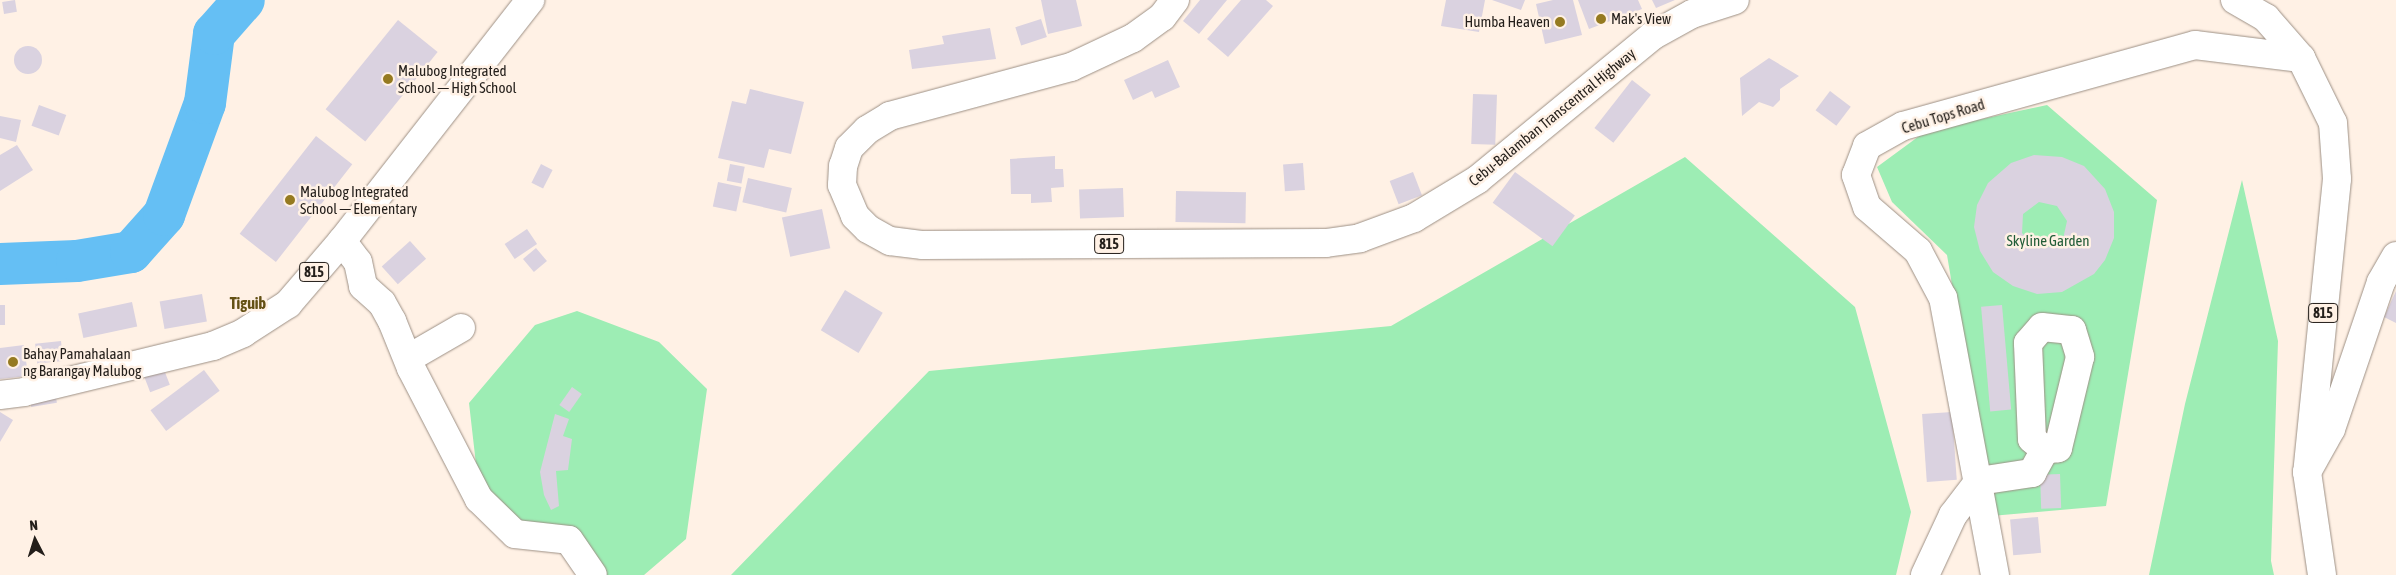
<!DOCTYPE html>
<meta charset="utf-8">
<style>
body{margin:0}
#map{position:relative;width:2396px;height:575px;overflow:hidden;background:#fff1e5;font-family:"Asap Condensed",sans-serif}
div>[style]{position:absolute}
.green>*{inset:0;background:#9dedb4}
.river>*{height:42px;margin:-21px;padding:0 21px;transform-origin:21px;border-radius:21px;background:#65bff4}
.building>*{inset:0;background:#dad2e0;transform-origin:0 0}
.round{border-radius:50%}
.roads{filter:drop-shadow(0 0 1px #9d9085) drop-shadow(0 0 1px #9d9085)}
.minor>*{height:28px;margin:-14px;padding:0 14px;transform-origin:14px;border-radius:14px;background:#fff}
.major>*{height:28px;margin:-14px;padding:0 14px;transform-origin:14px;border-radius:14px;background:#fff}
.dots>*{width:14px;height:14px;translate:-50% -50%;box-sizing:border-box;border:2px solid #fff1e5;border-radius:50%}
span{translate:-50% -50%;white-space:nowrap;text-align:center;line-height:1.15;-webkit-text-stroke:5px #fff1e5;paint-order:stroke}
.shield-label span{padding:1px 4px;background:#fff1e5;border:1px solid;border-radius:4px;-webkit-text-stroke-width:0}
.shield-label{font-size:14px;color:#231e1a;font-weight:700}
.poi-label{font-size:15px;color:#231e1a}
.left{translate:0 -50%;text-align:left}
.right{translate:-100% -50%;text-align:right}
.street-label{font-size:15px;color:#231e1a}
.park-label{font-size:15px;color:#225d38}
.neighbourhood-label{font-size:16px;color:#645115;font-weight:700}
.north{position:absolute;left:10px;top:515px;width:50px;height:50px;-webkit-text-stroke:4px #fff1e5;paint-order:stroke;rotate:355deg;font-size:14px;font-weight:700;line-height:20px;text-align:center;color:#231e1a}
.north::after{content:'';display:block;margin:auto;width:18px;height:22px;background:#231e1a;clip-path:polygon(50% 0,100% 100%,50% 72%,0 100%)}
</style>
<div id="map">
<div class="green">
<i style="clip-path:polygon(2047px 105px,2157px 200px,2106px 506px,1991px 516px,1947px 255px,1892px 202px,1877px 167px,1926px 131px)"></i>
<i style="clip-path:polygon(1685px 157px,1855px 307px,1911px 512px,1896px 575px,731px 575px,929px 371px,1391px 326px)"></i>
<i style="clip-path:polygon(2242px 180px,2278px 341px,2271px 561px,2274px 575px,2149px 575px,2185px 404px)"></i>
<i style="clip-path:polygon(577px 311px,659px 342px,707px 389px,686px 539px,644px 575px,607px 575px,569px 528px,522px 530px,486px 497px,477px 473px,469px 403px,535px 325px)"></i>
</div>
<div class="river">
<i style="left:0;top:264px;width:77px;rotate:-2.2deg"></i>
<i style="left:77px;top:261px;width:55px;rotate:-9.5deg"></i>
<i style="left:131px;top:252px;width:50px;rotate:-48.3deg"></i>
<i style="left:164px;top:215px;width:119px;rotate:-69.9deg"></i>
<i style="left:205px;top:103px;width:70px;rotate:-82.6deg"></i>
<i style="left:214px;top:34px;width:45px;rotate:-48.6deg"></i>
</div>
<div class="building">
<i style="left:15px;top:0;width:12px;height:13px;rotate:81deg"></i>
<i style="clip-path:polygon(1041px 0,1076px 0,1082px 26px,1048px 34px)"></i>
<i style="clip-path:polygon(1200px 0,1227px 0,1199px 34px,1183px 21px)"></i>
<i style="clip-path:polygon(1241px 0,1266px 0,1273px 6px,1228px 57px,1207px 39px)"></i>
<i style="clip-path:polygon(1446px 0,1485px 0,1479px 32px,1441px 26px)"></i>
<i style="clip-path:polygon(1492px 0,1525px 0,1521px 10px)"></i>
<i style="clip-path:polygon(1553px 0,1573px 0,1582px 35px,1545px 44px,1536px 4px)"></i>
<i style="clip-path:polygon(1578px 0,1638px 0,1642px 9px,1589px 29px)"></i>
<i style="clip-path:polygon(1652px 0,1675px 0,1656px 8px)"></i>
<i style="left:1041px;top:19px;width:19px;height:27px;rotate:72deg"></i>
<i style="left:398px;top:20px;width:51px;height:115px;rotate:39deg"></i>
<i style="clip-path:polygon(990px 28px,996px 59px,912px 69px,909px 50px,944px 44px,942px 36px)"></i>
<i class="round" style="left:14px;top:46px;width:28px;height:28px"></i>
<i style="clip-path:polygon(1769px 58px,1799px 76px,1780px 89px,1780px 100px,1773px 107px,1759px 102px,1742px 116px,1740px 78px)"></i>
<i style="clip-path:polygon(1168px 60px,1180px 87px,1155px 98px,1152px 91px,1133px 100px,1124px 80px)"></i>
<i style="left:1632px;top:80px;width:24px;height:61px;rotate:38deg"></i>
<i style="clip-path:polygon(750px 89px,804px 102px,791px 154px,769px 149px,764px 168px,718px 158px,732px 101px,746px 104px)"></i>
<i style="left:1830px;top:91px;width:26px;height:24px;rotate:37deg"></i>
<i style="left:1473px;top:94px;width:24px;height:50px;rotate:2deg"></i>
<i style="left:39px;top:105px;width:29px;height:22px;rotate:20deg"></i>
<i style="clip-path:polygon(0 116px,21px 120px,16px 142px,0 138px)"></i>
<i style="left:316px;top:136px;width:46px;height:124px;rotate:38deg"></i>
<i style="clip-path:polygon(17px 145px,33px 170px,0 191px,0 155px)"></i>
<i style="clip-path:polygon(evenodd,2034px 155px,2062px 157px,2084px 166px,2105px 189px,2114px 212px,2114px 238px,2105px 260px,2094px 274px,2062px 292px,2037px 294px,2013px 286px,1993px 272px,1980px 251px,1974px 227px,1977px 205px,1988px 183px,2011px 163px,2034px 155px,2039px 202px,2057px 206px,2067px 221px,2063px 239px,2050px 247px,2034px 246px,2022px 233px,2023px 214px,2039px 202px)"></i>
<i style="clip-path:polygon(1055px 156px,1055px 169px,1063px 169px,1064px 187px,1051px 188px,1052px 202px,1031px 203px,1031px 194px,1011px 194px,1010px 159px)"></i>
<i style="left:1303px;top:163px;width:27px;height:20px;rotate:86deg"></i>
<i style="left:541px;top:164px;width:13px;height:21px;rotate:27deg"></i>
<i style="left:730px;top:164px;width:15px;height:17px;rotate:11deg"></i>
<i style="left:1413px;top:172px;width:25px;height:25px;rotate:69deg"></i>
<i style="left:1515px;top:172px;width:74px;height:38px;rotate:36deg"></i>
<i style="left:748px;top:178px;width:45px;height:25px;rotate:13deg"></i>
<i style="left:718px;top:182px;width:24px;height:25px;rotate:12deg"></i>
<i style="left:1123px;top:188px;width:29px;height:44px;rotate:88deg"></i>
<i style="left:1176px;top:191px;width:70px;height:31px;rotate:1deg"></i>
<i style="left:822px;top:209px;width:40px;height:41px;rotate:78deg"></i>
<i style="left:527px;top:229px;width:18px;height:27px;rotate:56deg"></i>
<i style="left:410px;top:241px;width:24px;height:38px;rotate:48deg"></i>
<i style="left:536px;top:248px;width:17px;height:17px;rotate:50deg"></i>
<i style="left:845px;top:290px;width:44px;height:47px;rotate:31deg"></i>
<i style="clip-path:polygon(2396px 291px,2396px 323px,2384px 317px)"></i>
<i style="left:202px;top:294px;width:28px;height:43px;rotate:80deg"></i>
<i style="left:132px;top:302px;width:25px;height:55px;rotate:78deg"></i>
<i style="left:0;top:305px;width:5px;height:20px"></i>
<i style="left:2002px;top:305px;width:105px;height:21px;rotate:85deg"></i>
<i style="left:61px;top:341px;width:20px;height:26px;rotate:84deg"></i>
<i style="clip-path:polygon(24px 345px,28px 376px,0 379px,0 348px)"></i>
<i style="left:163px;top:367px;width:19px;height:21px;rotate:69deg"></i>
<i style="left:204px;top:370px;width:26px;height:67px;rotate:53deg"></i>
<i style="left:572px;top:387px;width:12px;height:22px;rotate:35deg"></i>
<i style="left:55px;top:391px;width:12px;height:26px;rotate:81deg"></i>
<i style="clip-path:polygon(0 412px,13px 420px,0 442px)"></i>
<i style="left:1952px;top:412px;width:68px;height:30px;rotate:86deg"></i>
<i style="clip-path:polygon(555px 414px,569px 419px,563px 436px,572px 439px,568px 470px,556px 471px,559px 506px,551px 510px,544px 495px,540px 472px)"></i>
<i style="left:2060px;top:474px;width:34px;height:20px;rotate:88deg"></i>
<i style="left:2038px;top:517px;width:36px;height:28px;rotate:85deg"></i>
</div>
<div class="roads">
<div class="minor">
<i style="left:342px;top:241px;width:26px;rotate:53deg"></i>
<i style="left:358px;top:262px;width:25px;rotate:78deg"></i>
<i style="left:363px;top:286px;width:25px;rotate:42deg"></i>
<i style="left:382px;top:303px;width:21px;rotate:61deg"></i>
<i style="left:392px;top:321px;width:51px;rotate:68deg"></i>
<i style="left:411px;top:368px;width:148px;rotate:62.6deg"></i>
<i style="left:479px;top:499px;width:50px;rotate:44.2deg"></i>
<i style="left:515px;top:534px;width:54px;rotate:6.3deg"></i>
<i style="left:569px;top:540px;width:42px;rotate:55.6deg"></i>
<i style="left:2042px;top:327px;width:30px;rotate:6deg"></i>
<i style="left:2072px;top:330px;width:28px;rotate:73deg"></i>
<i style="left:2080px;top:357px;width:94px;rotate:103.6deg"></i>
<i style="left:2058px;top:448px;width:13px;rotate:171deg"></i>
<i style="left:2045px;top:450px;width:17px;rotate:-140deg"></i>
<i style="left:2032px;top:439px;width:96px;rotate:-92.4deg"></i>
<i style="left:2028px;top:343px;width:21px;rotate:-49deg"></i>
<i style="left:409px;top:358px;width:60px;rotate:-30deg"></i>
<i style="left:2307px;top:472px;width:49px;rotate:-60.8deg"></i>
<i style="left:2331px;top:429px;width:155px;rotate:-71.2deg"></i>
<i style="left:2381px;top:282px;width:30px;rotate:-60deg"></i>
<i style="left:1925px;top:575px;width:66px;rotate:-65deg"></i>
<i style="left:1953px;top:515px;width:43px;rotate:-52.6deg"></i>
<i style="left:1979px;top:481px;width:54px;rotate:-8.6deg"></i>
<i style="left:2032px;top:473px;width:26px;rotate:-61deg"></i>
<i style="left:1995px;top:575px;width:282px;rotate:-100.6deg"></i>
<i style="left:1943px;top:298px;width:53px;rotate:-118deg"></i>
<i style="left:1918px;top:251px;width:67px;rotate:-139.2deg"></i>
<i style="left:1867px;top:207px;width:34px;rotate:-109deg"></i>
<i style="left:1856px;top:175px;width:31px;rotate:-69deg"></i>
<i style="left:1867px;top:146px;width:41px;rotate:-29.1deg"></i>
<i style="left:1903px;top:126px;width:303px;rotate:-15.5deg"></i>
<i style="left:2195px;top:45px;width:107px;rotate:7deg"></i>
</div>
<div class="major">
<i style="left:1175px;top:0;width:21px;rotate:127deg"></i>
<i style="left:1162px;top:17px;width:36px;rotate:144deg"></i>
<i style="left:1133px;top:38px;width:68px;rotate:154.9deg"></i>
<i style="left:1071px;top:67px;width:188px;rotate:164.9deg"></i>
<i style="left:890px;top:116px;width:27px;rotate:149deg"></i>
<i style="left:867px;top:130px;width:25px;rotate:135deg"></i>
<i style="left:849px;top:148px;width:19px;rotate:108deg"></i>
<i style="left:843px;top:166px;width:19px;rotate:93deg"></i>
<i style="left:842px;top:185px;width:34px;rotate:67deg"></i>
<i style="left:855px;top:216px;width:18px;rotate:45deg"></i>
<i style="left:868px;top:229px;width:25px;rotate:29deg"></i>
<i style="left:890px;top:241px;width:33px;rotate:7deg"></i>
<i style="left:923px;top:245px;width:403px;rotate:-0.3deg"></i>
<i style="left:1326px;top:243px;width:34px;rotate:-8deg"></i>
<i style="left:1360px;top:238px;width:58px;rotate:-20.3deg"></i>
<i style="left:1414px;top:218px;width:74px;rotate:-31.1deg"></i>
<i style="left:1477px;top:180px;width:227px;rotate:-39.4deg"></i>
<i style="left:1652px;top:36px;width:46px;rotate:-28.8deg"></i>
<i style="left:1692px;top:14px;width:45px;rotate:-18deg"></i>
<i style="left:2235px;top:0;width:36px;rotate:30deg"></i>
<i style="left:2266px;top:18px;width:53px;rotate:48.8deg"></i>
<i style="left:2301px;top:58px;width:72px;rotate:63.8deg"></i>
<i style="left:2333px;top:123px;width:56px;rotate:85.9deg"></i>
<i style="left:2337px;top:179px;width:295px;rotate:95.8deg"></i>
<i style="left:2307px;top:472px;width:104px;rotate:81.7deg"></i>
<i style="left:0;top:395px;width:24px;rotate:-7deg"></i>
<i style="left:24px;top:392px;width:195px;rotate:-13.7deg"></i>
<i style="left:213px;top:346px;width:33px;rotate:-23deg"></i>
<i style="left:243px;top:333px;width:54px;rotate:-32.8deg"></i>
<i style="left:288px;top:304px;width:83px;rotate:-49.4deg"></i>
<i style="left:342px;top:241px;width:306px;rotate:-52deg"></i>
</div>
</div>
<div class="dots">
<i style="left:1601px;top:19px;background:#957a21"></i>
<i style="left:1560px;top:22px;background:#957a21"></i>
<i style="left:388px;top:79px;background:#957a21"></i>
<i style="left:290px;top:200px;background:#957a21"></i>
<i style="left:13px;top:362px;background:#957a21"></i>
</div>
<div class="shield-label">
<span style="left:1109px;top:244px">815</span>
<span style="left:314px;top:272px">815</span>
<span style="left:2323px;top:313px">815</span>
</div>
<div class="poi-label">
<span class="left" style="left:1611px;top:19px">Mak's View</span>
<span class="right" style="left:1550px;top:22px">Humba Heaven</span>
<span class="left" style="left:398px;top:79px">Malubog Integrated<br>School — High School</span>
<span class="left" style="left:300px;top:200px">Malubog Integrated<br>School — Elementary</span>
<span class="left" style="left:23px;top:362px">Bahay Pamahalaan<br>ng Barangay Malubog</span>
</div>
<div class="street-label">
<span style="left:1943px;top:116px;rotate:-17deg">Cebu Tops Road</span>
<span style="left:1552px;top:117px;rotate:-39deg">Cebu-Balamban Transcentral Highway</span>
</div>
<div class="park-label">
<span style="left:2048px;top:241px">Skyline Garden</span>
</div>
<div class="neighbourhood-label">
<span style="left:248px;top:303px">Tiguib</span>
</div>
<div class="north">N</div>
</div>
